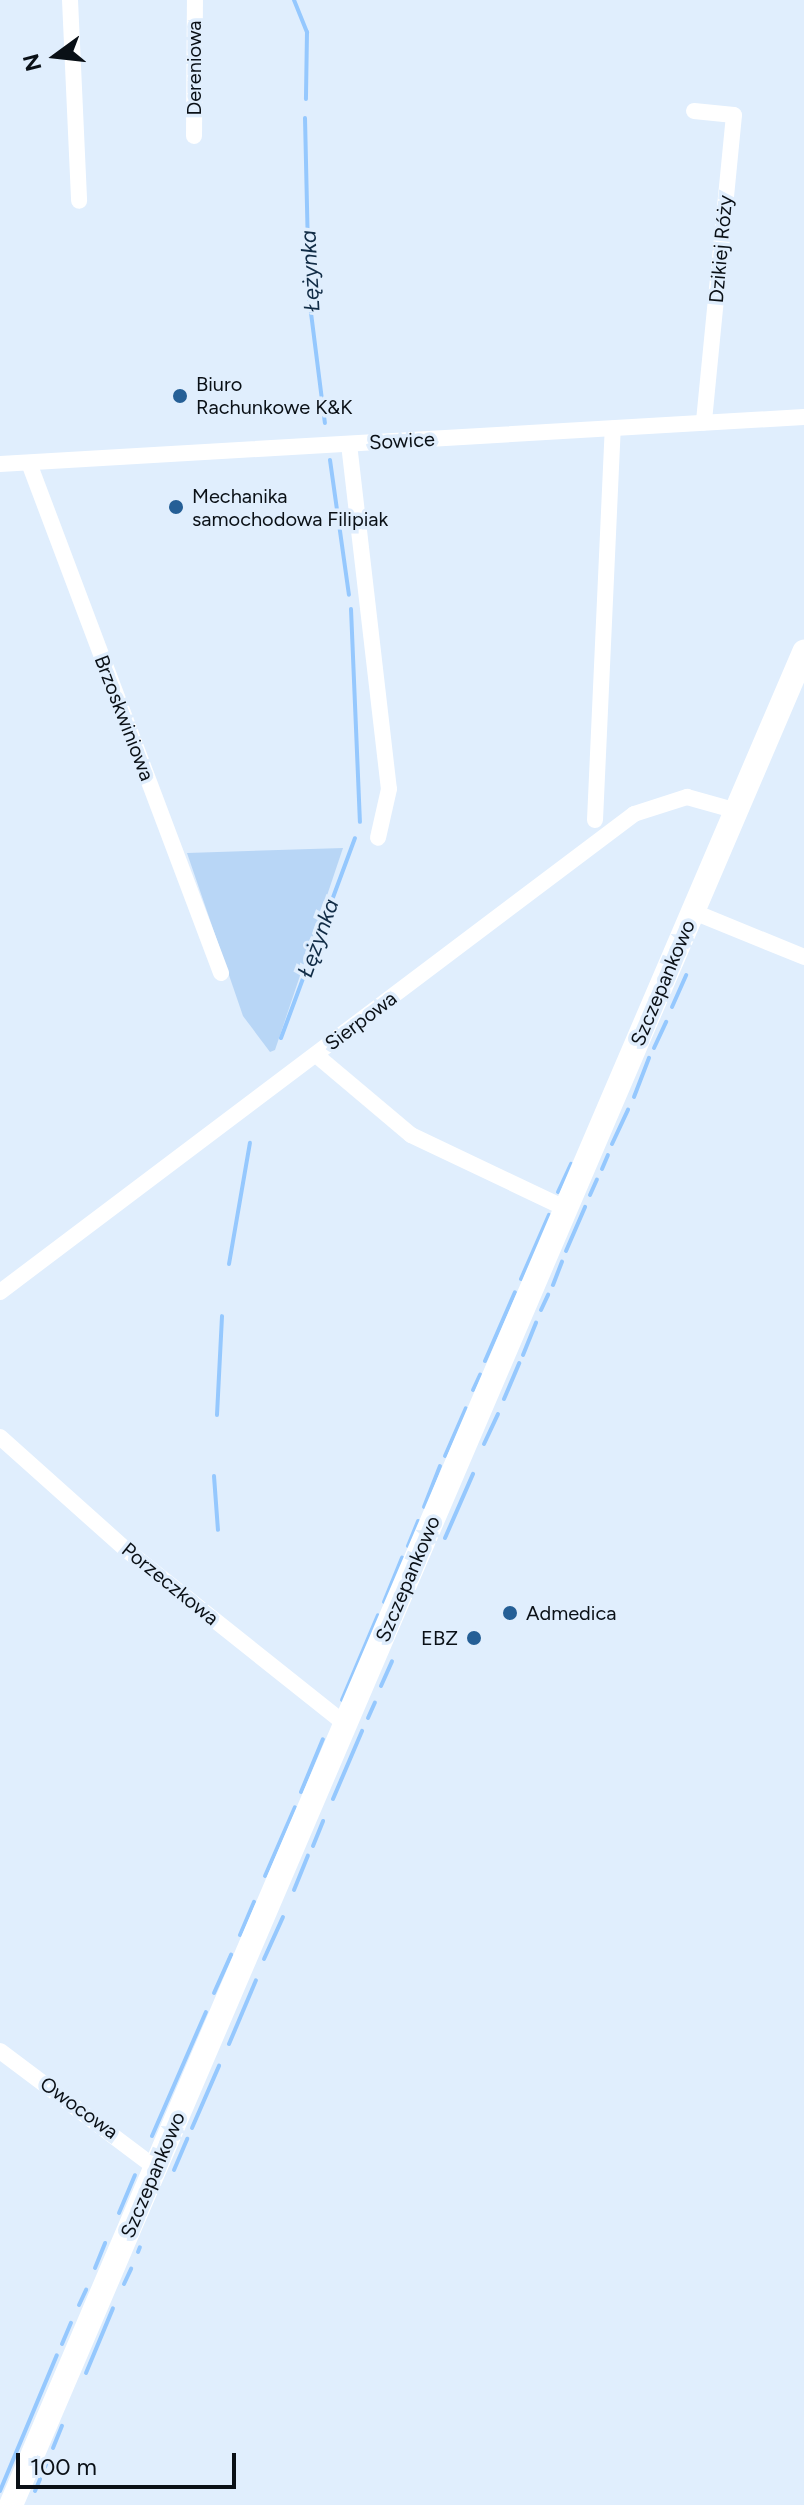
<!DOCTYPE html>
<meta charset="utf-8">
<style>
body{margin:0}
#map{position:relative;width:804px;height:2505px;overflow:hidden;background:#e0eefd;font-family:Figtree,sans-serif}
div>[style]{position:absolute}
.green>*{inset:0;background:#b8d6f6}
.stream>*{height:4px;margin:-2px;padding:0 2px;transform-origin:2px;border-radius:2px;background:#95c8fe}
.street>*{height:16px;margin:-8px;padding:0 8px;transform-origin:8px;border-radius:8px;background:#fff}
.secondary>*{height:24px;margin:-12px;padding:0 12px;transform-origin:12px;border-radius:12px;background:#fff}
.dots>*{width:22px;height:22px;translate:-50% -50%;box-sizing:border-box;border:4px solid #e0eefd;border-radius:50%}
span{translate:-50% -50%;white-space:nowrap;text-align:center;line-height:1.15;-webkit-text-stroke:7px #e0eefd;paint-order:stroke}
.street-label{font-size:20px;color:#0a1016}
.poi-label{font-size:20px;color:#0a1016}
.left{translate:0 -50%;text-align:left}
.right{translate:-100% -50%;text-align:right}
.water-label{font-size:22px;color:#112c46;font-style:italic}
.north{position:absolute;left:16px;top:16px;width:80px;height:80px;-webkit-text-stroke:6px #e0eefd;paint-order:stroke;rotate:255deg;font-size:22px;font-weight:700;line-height:32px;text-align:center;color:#0a1016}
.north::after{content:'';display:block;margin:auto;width:28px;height:36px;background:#0a1016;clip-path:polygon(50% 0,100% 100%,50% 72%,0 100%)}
.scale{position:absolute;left:16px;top:2453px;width:220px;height:36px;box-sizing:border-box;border:4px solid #0a1016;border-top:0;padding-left:10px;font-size:24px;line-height:28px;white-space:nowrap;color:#0a1016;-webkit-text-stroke:6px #e0eefd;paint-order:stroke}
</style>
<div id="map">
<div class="green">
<i style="clip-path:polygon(343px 848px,275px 1050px,270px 1052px,243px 1016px,187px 853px)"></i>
</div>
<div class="stream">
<i style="left:294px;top:0;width:35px;rotate:68deg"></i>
<i style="left:307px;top:32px;width:67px;rotate:90.9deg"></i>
<i style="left:305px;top:118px;width:179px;rotate:88.7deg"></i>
<i style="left:309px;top:297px;width:127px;rotate:82.8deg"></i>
<i style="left:330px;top:460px;width:136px;rotate:82deg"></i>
<i style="left:351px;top:609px;width:213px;rotate:87.6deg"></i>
<i style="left:672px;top:1007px;width:35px;rotate:-66deg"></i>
<i style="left:281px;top:1038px;width:213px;rotate:-69.7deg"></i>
<i style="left:654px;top:1048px;width:29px;rotate:-65deg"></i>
<i style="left:634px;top:1097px;width:42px;rotate:-69deg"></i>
<i style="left:612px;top:1144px;width:38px;rotate:-65deg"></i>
<i style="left:602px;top:1169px;width:15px;rotate:-67deg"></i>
<i style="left:558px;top:1192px;width:31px;rotate:-65deg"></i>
<i style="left:590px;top:1195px;width:17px;rotate:-66deg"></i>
<i style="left:566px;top:1251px;width:48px;rotate:-66.6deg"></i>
<i style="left:229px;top:1264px;width:123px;rotate:-80.2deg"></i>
<i style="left:521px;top:1279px;width:70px;rotate:-66.4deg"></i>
<i style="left:553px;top:1285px;width:25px;rotate:-69deg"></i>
<i style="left:541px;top:1310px;width:17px;rotate:-65deg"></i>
<i style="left:523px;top:1355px;width:35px;rotate:-68deg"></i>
<i style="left:485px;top:1361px;width:75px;rotate:-66.5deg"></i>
<i style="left:473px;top:1390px;width:17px;rotate:-65deg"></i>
<i style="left:504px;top:1399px;width:39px;rotate:-67deg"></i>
<i style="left:217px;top:1415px;width:99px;rotate:-87.1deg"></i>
<i style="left:484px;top:1444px;width:33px;rotate:-65deg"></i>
<i style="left:445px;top:1456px;width:52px;rotate:-66.4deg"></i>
<i style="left:214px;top:1476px;width:54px;rotate:85.8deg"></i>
<i style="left:424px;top:1507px;width:44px;rotate:-68.7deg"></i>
<i style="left:445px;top:1538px;width:70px;rotate:-66.4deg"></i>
<i style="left:408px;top:1546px;width:27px;rotate:-68deg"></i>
<i style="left:384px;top:1602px;width:48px;rotate:-67.8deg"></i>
<i style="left:381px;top:1686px;width:27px;rotate:-66deg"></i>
<i style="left:342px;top:1700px;width:92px;rotate:-67deg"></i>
<i style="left:368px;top:1718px;width:17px;rotate:-66deg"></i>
<i style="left:301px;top:1792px;width:57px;rotate:-67.5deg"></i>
<i style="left:333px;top:1799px;width:74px;rotate:-66.9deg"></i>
<i style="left:313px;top:1846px;width:27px;rotate:-68deg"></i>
<i style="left:265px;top:1876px;width:75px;rotate:-66.5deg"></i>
<i style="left:294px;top:1890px;width:37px;rotate:-68deg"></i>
<i style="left:240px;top:1935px;width:36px;rotate:-67deg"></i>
<i style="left:264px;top:1959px;width:46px;rotate:-65.7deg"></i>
<i style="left:214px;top:1993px;width:42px;rotate:-65.9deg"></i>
<i style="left:229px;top:2044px;width:69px;rotate:-67.1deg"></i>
<i style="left:192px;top:2128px;width:68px;rotate:-66.5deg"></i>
<i style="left:152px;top:2136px;width:135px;rotate:-66.5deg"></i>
<i style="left:174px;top:2170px;width:34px;rotate:-67deg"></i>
<i style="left:119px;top:2213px;width:41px;rotate:-67.2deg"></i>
<i style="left:138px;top:2252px;width:5px;rotate:-68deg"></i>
<i style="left:95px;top:2268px;width:27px;rotate:-68deg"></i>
<i style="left:124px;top:2284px;width:17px;rotate:-65deg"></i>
<i style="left:79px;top:2305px;width:17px;rotate:-65deg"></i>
<i style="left:62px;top:2344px;width:23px;rotate:-67deg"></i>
<i style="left:86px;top:2373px;width:70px;rotate:-67.4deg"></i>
<i style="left:53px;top:2448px;width:24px;rotate:-68deg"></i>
<i style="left:45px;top:2467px;width:5px;rotate:-68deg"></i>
<i style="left:0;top:2491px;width:147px;rotate:-67.3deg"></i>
<i style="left:35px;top:2491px;width:13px;rotate:-67deg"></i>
</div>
<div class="street">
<i style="left:70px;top:0;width:201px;rotate:87.4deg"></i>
<i style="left:694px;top:111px;width:40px;rotate:5.7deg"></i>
<i style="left:734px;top:115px;width:309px;rotate:95.6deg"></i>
<i style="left:194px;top:136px;width:136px;rotate:-89.6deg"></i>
<i style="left:349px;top:444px;width:347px;rotate:83.4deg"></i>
<i style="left:389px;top:789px;width:50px;rotate:102.7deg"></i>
<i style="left:29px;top:463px;width:545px;rotate:69.37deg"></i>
<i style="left:0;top:464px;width:805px;rotate:-3.35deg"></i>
<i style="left:595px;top:820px;width:392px;rotate:-87.4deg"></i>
<i style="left:694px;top:912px;width:119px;rotate:22.2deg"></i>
<i style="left:316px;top:1055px;width:124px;rotate:40.1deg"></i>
<i style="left:411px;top:1135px;width:173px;rotate:25.4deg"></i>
<i style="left:0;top:1292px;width:794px;rotate:-37.01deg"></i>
<i style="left:634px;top:814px;width:56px;rotate:-17.8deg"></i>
<i style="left:687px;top:797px;width:52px;rotate:15.6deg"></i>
<i style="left:0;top:1437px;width:166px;rotate:41.8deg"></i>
<i style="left:124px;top:1548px;width:283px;rotate:38.5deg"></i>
<i style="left:0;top:2051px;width:195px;rotate:36.9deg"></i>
</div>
<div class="secondary">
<i style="left:11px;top:2505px;width:2016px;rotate:-66.83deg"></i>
</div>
<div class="dots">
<i style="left:180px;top:396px;background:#255f96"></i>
<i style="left:176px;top:507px;background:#255f96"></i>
<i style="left:510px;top:1613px;background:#255f96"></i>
<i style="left:474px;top:1638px;background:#255f96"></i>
</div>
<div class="street-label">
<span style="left:194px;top:68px;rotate:-90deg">Dereniowa</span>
<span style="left:721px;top:249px;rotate:-85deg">Dzikiej Róży</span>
<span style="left:402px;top:441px;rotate:-3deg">Sowice</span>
<span style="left:124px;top:718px;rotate:69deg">Brzoskwiniowa</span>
<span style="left:663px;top:983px;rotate:-67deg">Szczepankowo</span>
<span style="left:361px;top:1021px;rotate:-37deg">Sierpowa</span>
<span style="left:408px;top:1579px;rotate:-67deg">Szczepankowo</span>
<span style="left:170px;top:1584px;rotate:39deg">Porzeczkowa</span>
<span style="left:79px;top:2108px;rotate:36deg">Owocowa</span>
<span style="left:153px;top:2175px;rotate:-67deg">Szczepankowo</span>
</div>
<div class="poi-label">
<span class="left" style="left:196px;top:396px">Biuro<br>Rachunkowe K&amp;K</span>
<span class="left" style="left:192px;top:508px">Mechanika<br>samochodowa Filipiak</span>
<span class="left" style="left:526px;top:1613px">Admedica</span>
<span class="right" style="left:458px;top:1638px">EBZ</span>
</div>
<div class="water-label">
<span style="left:310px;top:271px;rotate:-93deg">Łężynka</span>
<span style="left:318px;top:938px;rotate:-70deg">Łężynka</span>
</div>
<div class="north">N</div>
<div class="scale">100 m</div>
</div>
